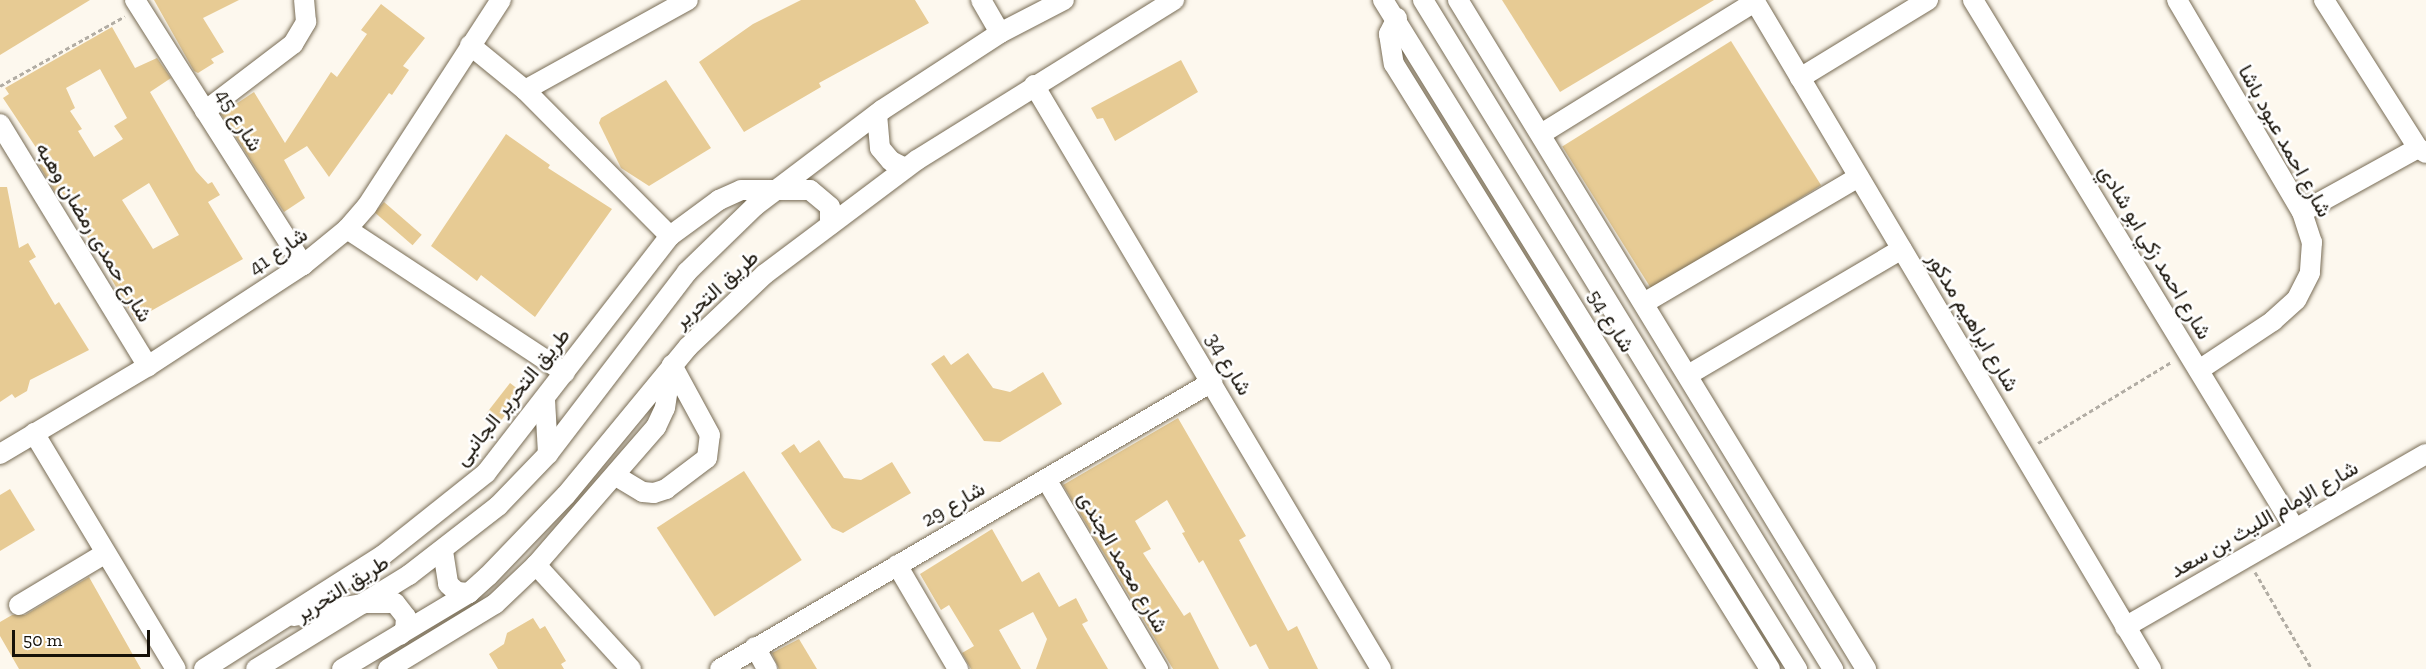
<!DOCTYPE html>
<meta charset="utf-8">
<style>
body{margin:0}
#map{position:relative;width:2426px;height:669px;overflow:hidden;background:#fdf8ee;font-family:"Zilla Slab",Vazirmatn,serif}
div>[style]{position:absolute}
.building>*{inset:0;background:#e7cb94;transform-origin:0 0}
.path>*{height:3px;margin-top:-1.5px;transform-origin:0;background:repeating-linear-gradient(90deg,#b2ada4 0 4.5px,transparent 0 7.5px)}
.roads{filter:drop-shadow(0 0 2px #786c55) drop-shadow(0 0 2px #786c55)}
.minor>*{height:20px;margin:-10px;padding:0 10px;transform-origin:10px;border-radius:10px;background:#fff}
span{translate:-50% -50%;white-space:nowrap;text-align:center;line-height:1.15;-webkit-text-stroke:5px #fff;paint-order:stroke}
.street-label{font-size:21px;color:#161108}
.scale{position:absolute;left:12px;top:630px;width:138px;height:27px;box-sizing:border-box;border:3px solid #161108;border-top:0;padding-left:8px;font-size:18px;line-height:21px;white-space:nowrap;color:#161108;-webkit-text-stroke:4px #fff;paint-order:stroke}
</style>
<div id="map">
<div class="building">
<i style="clip-path:polygon(0 0,90px 0,0 55px)"></i>
<i style="clip-path:polygon(154px 0,239px 0,203px 18px,224px 52px,211px 59px,214px 63px,198px 73px,194px 71px)"></i>
<i style="clip-path:polygon(801px 0,915px 0,929px 23px,819px 83px,821px 87px,744px 132px,699px 62px,753px 24px)"></i>
<i style="clip-path:polygon(1502px 0,1714px 0,1560px 92px)"></i>
<i style="clip-path:polygon(381px 4px,425px 38px,403px 66px,409px 70px,392px 95px,389px 93px,329px 177px,307px 146px,284px 160px,305px 198px,284px 212px,221px 114px,254px 92px,285px 143px,331px 72px,337px 77px,367px 34px,361px 30px)"></i>
<i style="clip-path:polygon(evenodd,112px 27px,135px 68px,157px 58px,171px 78px,150px 92px,196px 171px,208px 184px,212px 182px,220px 195px,208px 202px,243px 259px,135px 320px,60px 189px,55px 192px,39px 165px,45px 161px,3px 98px,9px 94px,5px 88px,112px 27px,100px 69px,127px 118px,114px 126px,123px 139px,94px 157px,78px 131px,82px 129px,70px 111px,75px 108px,66px 88px,100px 69px,112px 27px,149px 183px,179px 235px,153px 249px,122px 200px,149px 183px)"></i>
<i style="left:1731px;top:41px;width:170px;height:199px;rotate:58deg"></i>
<i style="clip-path:polygon(1181px 60px,1198px 92px,1115px 141px,1103px 118px,1097px 119px,1091px 108px)"></i>
<i style="clip-path:polygon(666px 80px,711px 148px,649px 186px,621px 168px,599px 123px,601px 118px)"></i>
<i style="clip-path:polygon(506px 134px,550px 165px,548px 168px,612px 209px,535px 317px,481px 275px,477px 281px,431px 246px)"></i>
<i style="clip-path:polygon(0 187px,7px 187px,19px 248px,28px 243px,36px 257px,29px 261px,55px 305px,59px 302px,89px 350px,30px 380px,27px 391px,15px 398px,12px 394px,0 402px)"></i>
<i style="left:384px;top:202px;width:50px;height:14px;rotate:41deg"></i>
<i style="clip-path:polygon(968px 353px,993px 388px,1010px 392px,1043px 372px,1062px 404px,1000px 442px,984px 441px,931px 364px,944px 355px,951px 365px)"></i>
<i style="left:510px;top:383px;width:16px;height:43px;rotate:38deg"></i>
<i style="clip-path:polygon(1178px 418px,1246px 536px,1239px 540px,1288px 631px,1297px 626px,1318px 669px,1269px 669px,1256px 644px,1250px 647px,1203px 560px,1199px 563px,1182px 533px,1185px 532px,1167px 500px,1135px 521px,1151px 549px,1143px 553px,1184px 616px,1190px 612px,1219px 669px,1173px 669px,1063px 485px)"></i>
<i style="clip-path:polygon(819px 440px,844px 478px,861px 480px,892px 462px,911px 493px,843px 533px,832px 528px,781px 453px,794px 444px,800px 453px)"></i>
<i style="left:744px;top:471px;width:106px;height:104px;rotate:57deg"></i>
<i style="clip-path:polygon(10px 489px,35px 530px,0 551px,0 495px)"></i>
<i style="clip-path:polygon(992px 529px,1022px 582px,1039px 572px,1059px 607px,1076px 598px,1088px 621px,1082px 624px,1108px 669px,1036px 669px,1047px 639px,1033px 612px,999px 630px,1021px 669px,971px 669px,962px 653px,974px 646px,949px 605px,941px 610px,920px 574px)"></i>
<i style="clip-path:polygon(89px 577px,141px 669px,19px 669px,0 636px,0 622px,12px 615px,25px 615px)"></i>
<i style="clip-path:polygon(533px 618px,540px 629px,545px 626px,566px 661px,561px 664px,564px 669px,498px 669px,489px 654px,504px 644px,507px 633px)"></i>
<i style="clip-path:polygon(799px 639px,817px 669px,779px 669px,772px 653px)"></i>
</div>
<div class="path">
<i style="left:0;top:86px;width:143px;rotate:-29.2deg"></i>
<i style="left:2038px;top:443px;width:156px;rotate:-31.3deg"></i>
<i style="left:2255px;top:572px;width:113px;rotate:59.6deg"></i>
</div>
<div class="roads">
<div class="minor">
<i style="left:135px;top:0;width:314px;rotate:57.6deg"></i>
<i style="left:981px;top:0;width:38px;rotate:60deg"></i>
<i style="left:1383px;top:0;width:787px;rotate:58.25deg"></i>
<i style="left:1423px;top:0;width:785px;rotate:58.5deg"></i>
<i style="left:1458px;top:0;width:784px;rotate:58.62deg"></i>
<i style="left:1754px;top:0;width:778px;rotate:59.31deg"></i>
<i style="left:1973px;top:0;width:619px;rotate:58.67deg"></i>
<i style="left:2177px;top:0;width:246px;rotate:59.5deg"></i>
<i style="left:2302px;top:212px;width:32px;rotate:72deg"></i>
<i style="left:2312px;top:242px;width:31px;rotate:94deg"></i>
<i style="left:2310px;top:273px;width:30px;rotate:117deg"></i>
<i style="left:2296px;top:300px;width:31px;rotate:138deg"></i>
<i style="left:2273px;top:321px;width:89px;rotate:146.5deg"></i>
<i style="left:2324px;top:0;width:175px;rotate:57.6deg"></i>
<i style="left:2418px;top:148px;width:9px;rotate:32deg"></i>
<i style="left:1397px;top:18px;width:18px;rotate:117deg"></i>
<i style="left:1389px;top:34px;width:30px;rotate:81deg"></i>
<i style="left:1394px;top:64px;width:712px;rotate:58.14deg"></i>
<i style="left:470px;top:45px;width:71px;rotate:39.3deg"></i>
<i style="left:525px;top:90px;width:206px;rotate:45.2deg"></i>
<i style="left:1800px;top:78px;width:150px;rotate:-31.4deg"></i>
<i style="left:1034px;top:85px;width:679px;rotate:59.28deg"></i>
<i style="left:525px;top:90px;width:186px;rotate:-28.9deg"></i>
<i style="left:205px;top:111px;width:111px;rotate:-37.3deg"></i>
<i style="left:293px;top:44px;width:26px;rotate:-59deg"></i>
<i style="left:306px;top:22px;width:22px;rotate:-95deg"></i>
<i style="left:877px;top:114px;width:34px;rotate:85deg"></i>
<i style="left:880px;top:148px;width:17px;rotate:50deg"></i>
<i style="left:891px;top:161px;width:16px;rotate:27deg"></i>
<i style="left:0;top:124px;width:284px;rotate:58.6deg"></i>
<i style="left:1541px;top:134px;width:251px;rotate:-31.7deg"></i>
<i style="left:2302px;top:212px;width:132px;rotate:-28.9deg"></i>
<i style="left:347px;top:229px;width:261px;rotate:33.4deg"></i>
<i style="left:1644px;top:303px;width:249px;rotate:-30.4deg"></i>
<i style="left:1688px;top:375px;width:248px;rotate:-30.5deg"></i>
<i style="left:545px;top:400px;width:54px;rotate:86.8deg"></i>
<i style="left:34px;top:433px;width:275px;rotate:59deg"></i>
<i style="left:0;top:454px;width:172px;rotate:-30.7deg"></i>
<i style="left:148px;top:366px;width:185px;rotate:-33.1deg"></i>
<i style="left:303px;top:265px;width:57px;rotate:-39.3deg"></i>
<i style="left:347px;top:229px;width:30px;rotate:-49deg"></i>
<i style="left:367px;top:206px;width:246px;rotate:-57deg"></i>
<i style="left:616px;top:476px;width:31px;rotate:31deg"></i>
<i style="left:643px;top:492px;width:11px;rotate:5deg"></i>
<i style="left:654px;top:493px;width:13px;rotate:-18deg"></i>
<i style="left:666px;top:489px;width:51px;rotate:-37.1deg"></i>
<i style="left:707px;top:458px;width:23px;rotate:-83deg"></i>
<i style="left:710px;top:435px;width:80px;rotate:-118.5deg"></i>
<i style="left:1046px;top:479px;width:221px;rotate:59.5deg"></i>
<i style="left:443px;top:551px;width:33px;rotate:81deg"></i>
<i style="left:448px;top:584px;width:12px;rotate:42deg"></i>
<i style="left:457px;top:592px;width:12px;rotate:5deg"></i>
<i style="left:536px;top:565px;width:141px;rotate:47.6deg"></i>
<i style="left:897px;top:565px;width:121px;rotate:59.6deg"></i>
<i style="left:19px;top:605px;width:101px;rotate:-30.9deg"></i>
<i style="left:294px;top:616px;width:74px;rotate:-10.1deg"></i>
<i style="left:367px;top:603px;width:28px"></i>
<i style="left:395px;top:603px;width:18px;rotate:52deg"></i>
<i style="left:406px;top:617px;width:13px;rotate:94deg"></i>
<i style="left:405px;top:630px;width:7px;rotate:135deg"></i>
<i style="left:2125px;top:627px;width:347px;rotate:-29.9deg"></i>
<i style="left:755px;top:647px;width:25px;rotate:61deg"></i>
<i style="left:204px;top:669px;width:212px;rotate:-32.5deg"></i>
<i style="left:383px;top:555px;width:132px;rotate:-38.5deg"></i>
<i style="left:486px;top:473px;width:300px;rotate:-52.2deg"></i>
<i style="left:670px;top:236px;width:61px;rotate:-36.3deg"></i>
<i style="left:719px;top:200px;width:24px;rotate:-24deg"></i>
<i style="left:741px;top:190px;width:69px"></i>
<i style="left:810px;top:190px;width:26px;rotate:40deg"></i>
<i style="left:830px;top:207px;width:18px;rotate:90deg"></i>
<i style="left:256px;top:669px;width:180px;rotate:-31.6deg"></i>
<i style="left:409px;top:575px;width:113px;rotate:-37.8deg"></i>
<i style="left:498px;top:506px;width:72px;rotate:-46.1deg"></i>
<i style="left:548px;top:454px;width:229px;rotate:-52.6deg"></i>
<i style="left:687px;top:272px;width:95px;rotate:-44.1deg"></i>
<i style="left:755px;top:206px;width:159px;rotate:-37.1deg"></i>
<i style="left:882px;top:110px;width:141px;rotate:-33.1deg"></i>
<i style="left:1000px;top:33px;width:72px;rotate:-27.3deg"></i>
<i style="left:342px;top:669px;width:148px;rotate:-30.9deg"></i>
<i style="left:469px;top:593px;width:25px;rotate:-42deg"></i>
<i style="left:488px;top:576px;width:112px;rotate:-46.1deg"></i>
<i style="left:566px;top:495px;width:192px;rotate:-50.5deg"></i>
<i style="left:688px;top:347px;width:106px;rotate:-43.5deg"></i>
<i style="left:765px;top:274px;width:190px;rotate:-36.9deg"></i>
<i style="left:917px;top:160px;width:303px;rotate:-31.9deg"></i>
<i style="left:388px;top:669px;width:125px;rotate:-31.3deg"></i>
<i style="left:495px;top:604px;width:57px;rotate:-43.6deg"></i>
<i style="left:536px;top:565px;width:183px;rotate:-49deg"></i>
<i style="left:656px;top:427px;width:21px;rotate:-65deg"></i>
<i style="left:665px;top:408px;width:40px;rotate:-81.5deg"></i>
<i style="left:720px;top:669px;width:570px;rotate:-30.26deg"></i>
</div>
</div>
<div class="street-label">
<span style="left:239px;top:120px;rotate:58deg">شارع 45</span>
<span style="left:2285px;top:141px;rotate:61deg">شارع احمد عبود باشا</span>
<span style="left:94px;top:232px;rotate:59deg">شارع حمدى رمضان وهبه</span>
<span style="left:278px;top:251px;rotate:-35deg">شارع 41</span>
<span style="left:2155px;top:252px;rotate:59deg">شارع احمد زكي ابو شادي</span>
<span style="left:716px;top:289px;rotate:-42deg">طريق التحرير</span>
<span style="left:1611px;top:321px;rotate:58deg">شارع 54</span>
<span style="left:1973px;top:322px;rotate:59deg">شارع ابراهيم مدكور</span>
<span style="left:1229px;top:364px;rotate:59deg">شارع 34</span>
<span style="left:512px;top:397px;rotate:-51deg">طريق التحرير الجانبى</span>
<span style="left:953px;top:504px;rotate:-30deg">شارع 29</span>
<span style="left:2264px;top:519px;rotate:-30deg">شارع الإمام الليث بن سعد</span>
<span style="left:1123px;top:562px;rotate:60deg">شارع محمد الجندى</span>
<span style="left:342px;top:588px;rotate:-32deg">طريق التحرير</span>
</div>
<div class="scale">50 m</div>
</div>
